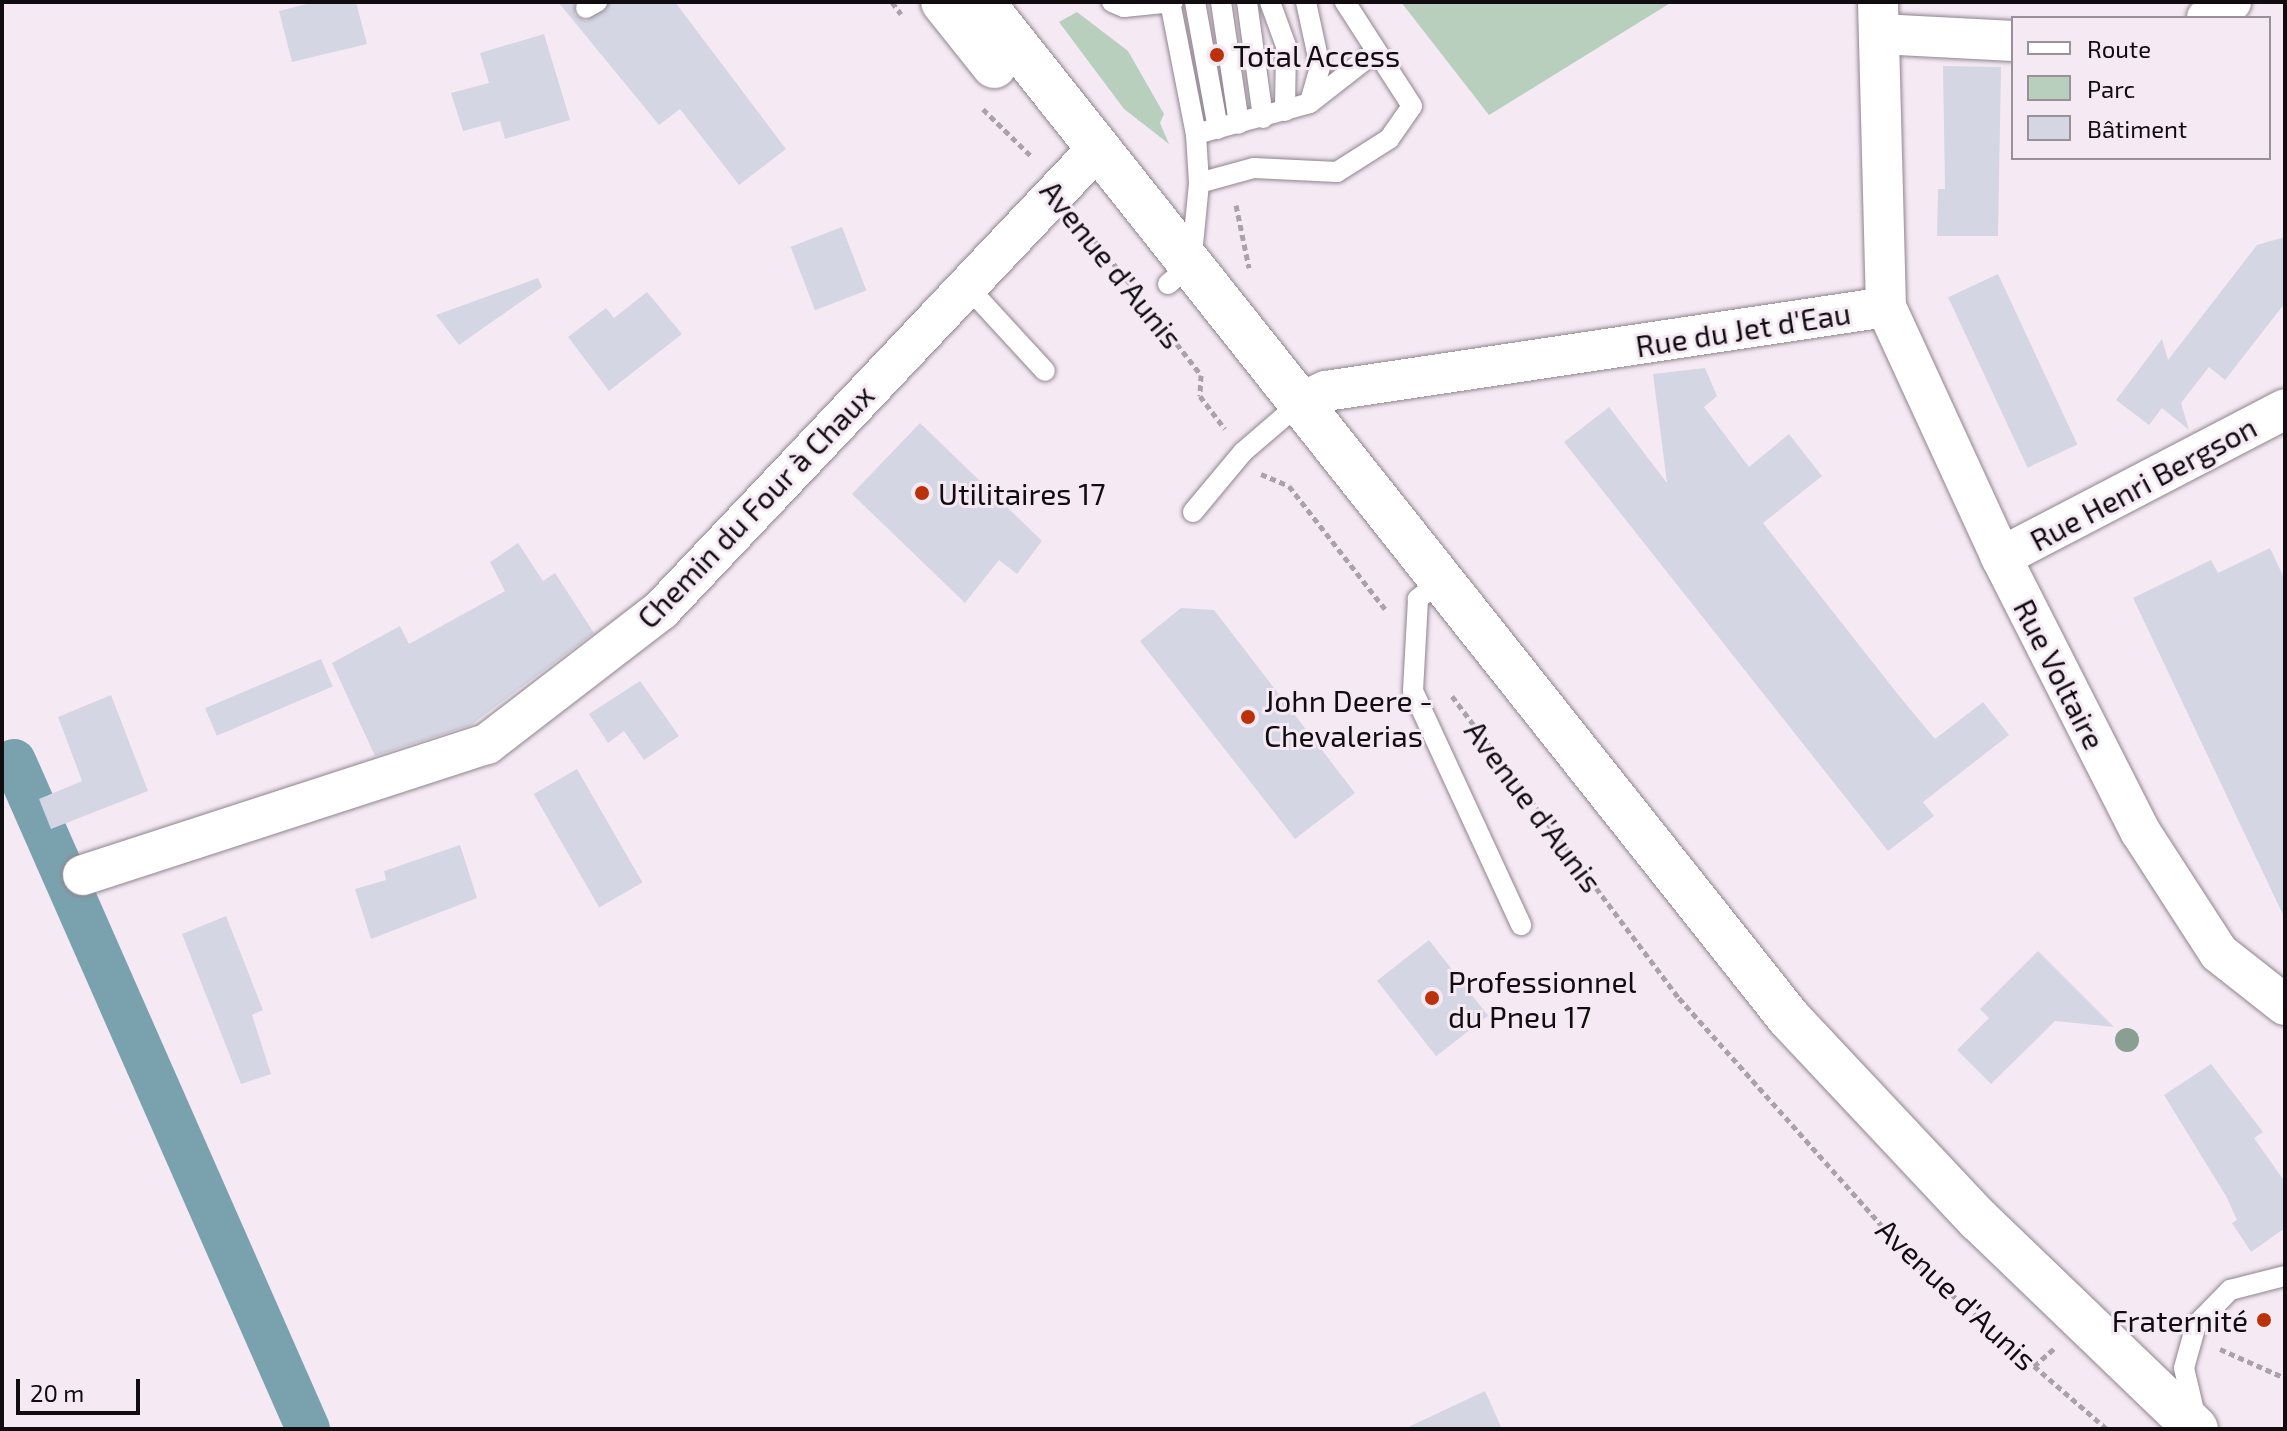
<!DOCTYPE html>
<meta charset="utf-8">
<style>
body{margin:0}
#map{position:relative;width:2287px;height:1431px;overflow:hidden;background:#f5eaf4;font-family:"Exo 2",sans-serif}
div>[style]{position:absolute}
.green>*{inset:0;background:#b8cfbe}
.canal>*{height:44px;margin:-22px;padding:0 22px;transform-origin:22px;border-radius:22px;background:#7aa2ae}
.building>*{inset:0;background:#d4d6e3;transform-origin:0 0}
.path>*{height:5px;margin-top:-2.5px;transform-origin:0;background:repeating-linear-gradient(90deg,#aaa2aa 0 6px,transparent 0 10px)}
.roads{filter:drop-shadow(0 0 2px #8f848e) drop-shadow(0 0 2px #8f848e)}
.lane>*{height:20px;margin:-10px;padding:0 10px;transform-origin:10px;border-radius:10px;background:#fff}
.street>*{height:40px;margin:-20px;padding:0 20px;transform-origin:20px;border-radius:20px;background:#fff}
.primary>*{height:44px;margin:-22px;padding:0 22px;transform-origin:22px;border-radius:22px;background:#fff}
.trees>*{width:24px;height:24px;margin:-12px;border-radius:50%;background:#889f91}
.dots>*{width:22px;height:22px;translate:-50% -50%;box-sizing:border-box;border:4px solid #f5eaf4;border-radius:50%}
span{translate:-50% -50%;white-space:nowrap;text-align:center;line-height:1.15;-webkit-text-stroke:6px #f5eaf4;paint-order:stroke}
.poi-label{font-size:30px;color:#100c10}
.left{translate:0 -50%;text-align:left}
.right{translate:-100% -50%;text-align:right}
.street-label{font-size:30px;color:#100c10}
.frame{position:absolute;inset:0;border:4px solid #100c10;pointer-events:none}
.legend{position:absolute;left:2011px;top:16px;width:260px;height:144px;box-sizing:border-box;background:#f5eaf4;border:2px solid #999199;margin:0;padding:10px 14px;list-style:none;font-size:24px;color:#100c10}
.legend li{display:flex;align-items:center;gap:16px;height:40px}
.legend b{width:40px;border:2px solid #999199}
.scale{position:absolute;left:16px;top:1379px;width:124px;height:36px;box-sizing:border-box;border:4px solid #100c10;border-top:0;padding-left:10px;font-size:24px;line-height:28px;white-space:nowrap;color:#100c10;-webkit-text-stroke:6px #f5eaf4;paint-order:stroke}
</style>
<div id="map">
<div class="green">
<i style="clip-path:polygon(1401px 2px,1672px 2px,1489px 115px)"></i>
<i style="clip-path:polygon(1077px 12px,1128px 51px,1164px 114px,1160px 123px,1169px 144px,1124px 109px,1059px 22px)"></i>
</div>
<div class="canal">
<i style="left:14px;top:761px;width:730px;rotate:66.24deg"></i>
</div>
<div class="building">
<i style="clip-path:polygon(315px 2px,356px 2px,367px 44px,292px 62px,279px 11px)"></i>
<i style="clip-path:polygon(558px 2px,575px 2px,575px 15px,586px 21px,610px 2px,675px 2px,786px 149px,739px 185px,680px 109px,659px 125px)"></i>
<i style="clip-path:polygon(544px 34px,570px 120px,505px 139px,500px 121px,463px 131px,451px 93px,489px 83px,480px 53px)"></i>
<i style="clip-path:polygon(1943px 66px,2001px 67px,1998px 236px,1937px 236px,1938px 189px,1945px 189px)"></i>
<i style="left:842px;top:227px;width:68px;height:55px;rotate:69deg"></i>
<i style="clip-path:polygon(2285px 237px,2285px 303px,2225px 380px,2209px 367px,2181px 403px,2189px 430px,2162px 408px,2149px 425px,2116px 400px,2162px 339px,2168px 360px,2257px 245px)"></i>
<i style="left:1998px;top:274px;width:188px;height:55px;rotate:65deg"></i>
<i style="clip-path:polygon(538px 278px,542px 287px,459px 345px,436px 315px)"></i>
<i style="clip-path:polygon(647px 292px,682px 334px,609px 391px,568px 337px,606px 308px,614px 318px)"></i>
<i style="clip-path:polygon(1705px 368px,1717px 396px,1704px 407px,1749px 467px,1789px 434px,1822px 476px,1763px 523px,1900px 697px,1935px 739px,1983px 702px,2009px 735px,1923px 802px,1934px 816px,1888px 851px,1564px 442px,1609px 407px,1667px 483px,1653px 374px)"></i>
<i style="clip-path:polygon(920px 423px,1042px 541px,1017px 574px,999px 560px,965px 603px,852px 494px)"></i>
<i style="clip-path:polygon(518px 543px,543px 581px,555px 573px,594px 633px,471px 725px,375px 756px,332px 663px,400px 626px,409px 644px,505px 591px,490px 562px)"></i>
<i style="clip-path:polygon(2270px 548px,2285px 580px,2285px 919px,2133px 598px,2211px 560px,2218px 573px)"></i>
<i style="clip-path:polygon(1181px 608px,1214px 610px,1355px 793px,1295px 839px,1140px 641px)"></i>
<i style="left:321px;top:659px;width:30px;height:126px;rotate:67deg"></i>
<i style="clip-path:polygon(640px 681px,679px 736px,644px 760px,624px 731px,608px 743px,589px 714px)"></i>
<i style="clip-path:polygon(111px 695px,148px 791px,51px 829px,39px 799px,82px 781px,58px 717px)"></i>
<i style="left:577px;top:769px;width:131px;height:50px;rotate:60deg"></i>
<i style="clip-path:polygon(460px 845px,477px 898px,371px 939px,355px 889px,386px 880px,384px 871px)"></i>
<i style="clip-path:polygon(226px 916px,263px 1010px,252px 1015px,271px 1074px,241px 1084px,182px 934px)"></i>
<i style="left:1429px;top:940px;width:96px;height:66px;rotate:52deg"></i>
<i style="clip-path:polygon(2038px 951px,2114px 1027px,2055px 1021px,1991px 1084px,1957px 1050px,1989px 1018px,1980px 1009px)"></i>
<i style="clip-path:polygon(2211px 1064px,2263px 1132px,2254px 1138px,2285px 1182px,2285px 1228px,2251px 1252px,2232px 1223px,2237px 1220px,2226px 1196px,2164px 1095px)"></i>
<i style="clip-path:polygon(1485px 1391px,1502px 1429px,1404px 1429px)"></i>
</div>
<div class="path">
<i style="left:892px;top:2px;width:15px;rotate:53deg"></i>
<i style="left:983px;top:109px;width:69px;rotate:44.4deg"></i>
<i style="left:1236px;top:205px;width:64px;rotate:78.3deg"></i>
<i style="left:1082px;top:225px;width:90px;rotate:50.8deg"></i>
<i style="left:1152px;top:312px;width:80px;rotate:52.1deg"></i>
<i style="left:1201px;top:375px;width:21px;rotate:93deg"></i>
<i style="left:1200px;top:396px;width:41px;rotate:52.9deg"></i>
<i style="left:1261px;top:474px;width:30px;rotate:23deg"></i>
<i style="left:1289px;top:486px;width:156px;rotate:52deg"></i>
<i style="left:1452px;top:696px;width:378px;rotate:53.1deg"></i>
<i style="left:1679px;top:998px;width:352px;rotate:48.3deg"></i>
<i style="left:1913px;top:1261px;width:257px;rotate:40.9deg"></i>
<i style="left:2220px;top:1349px;width:71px;rotate:24deg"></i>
<i style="left:2034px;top:1366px;width:28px;rotate:-41deg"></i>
</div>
<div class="roads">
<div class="lane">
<i style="left:1112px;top:2px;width:13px;rotate:23deg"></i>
<i style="left:1124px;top:7px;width:49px;rotate:-5.8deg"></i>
<i style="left:1170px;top:2px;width:135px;rotate:78.9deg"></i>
<i style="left:1195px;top:2px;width:129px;rotate:79.7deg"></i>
<i style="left:1221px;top:2px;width:123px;rotate:81.6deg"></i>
<i style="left:1247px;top:2px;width:117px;rotate:82.1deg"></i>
<i style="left:1270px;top:2px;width:47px;rotate:70deg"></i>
<i style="left:1286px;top:46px;width:65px;rotate:90.9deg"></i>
<i style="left:1306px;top:2px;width:66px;rotate:77.8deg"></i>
<i style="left:1320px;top:67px;width:37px;rotate:106deg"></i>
<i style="left:586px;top:8px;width:13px;rotate:-29deg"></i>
<i style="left:1199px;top:183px;width:49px;rotate:-93.5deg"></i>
<i style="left:1196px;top:134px;width:118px;rotate:-15.2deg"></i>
<i style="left:1310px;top:103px;width:83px;rotate:-38.1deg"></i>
<i style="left:965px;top:284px;width:118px;rotate:47.4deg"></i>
<i style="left:1168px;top:284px;width:30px;rotate:-40deg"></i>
<i style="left:1191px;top:265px;width:82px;rotate:-84.4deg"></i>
<i style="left:1199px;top:183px;width:57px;rotate:-15.3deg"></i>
<i style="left:1254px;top:168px;width:83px;rotate:2.8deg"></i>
<i style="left:1337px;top:172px;width:62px;rotate:-32.4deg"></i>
<i style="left:1389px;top:139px;width:40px;rotate:-55.1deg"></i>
<i style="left:1412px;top:106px;width:124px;rotate:-122.8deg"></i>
<i style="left:1193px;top:512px;width:78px;rotate:-50.2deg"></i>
<i style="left:1243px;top:452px;width:75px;rotate:-40.7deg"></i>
<i style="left:1442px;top:580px;width:31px;rotate:142deg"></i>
<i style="left:1418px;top:599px;width:92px;rotate:93.1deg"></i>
<i style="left:1413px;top:691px;width:258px;rotate:65.2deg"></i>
<i style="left:2195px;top:1415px;width:48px;rotate:-103.2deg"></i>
<i style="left:2184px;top:1368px;width:45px;rotate:-74.4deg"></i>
<i style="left:2196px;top:1325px;width:49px;rotate:-45.8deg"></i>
<i style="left:2230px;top:1290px;width:57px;rotate:-14.3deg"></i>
</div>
<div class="street">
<i style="left:1878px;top:2px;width:305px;rotate:88.5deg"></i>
<i style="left:1886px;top:307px;width:275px;rotate:65.3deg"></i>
<i style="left:2001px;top:557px;width:307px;rotate:63.1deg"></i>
<i style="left:2140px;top:831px;width:145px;rotate:57.1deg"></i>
<i style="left:2219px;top:953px;width:84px;rotate:38.2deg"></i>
<i style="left:2207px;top:18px;width:29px;rotate:-34deg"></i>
<i style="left:1880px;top:34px;width:133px;rotate:3deg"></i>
<i style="left:1300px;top:403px;width:29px;rotate:-25deg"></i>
<i style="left:1326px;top:391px;width:566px;rotate:-8.53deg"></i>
<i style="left:2001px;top:557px;width:320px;rotate:-27.5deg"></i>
<i style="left:83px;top:875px;width:425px;rotate:-18deg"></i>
<i style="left:487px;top:744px;width:220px;rotate:-37.6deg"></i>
<i style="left:661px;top:610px;width:636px;rotate:-46.59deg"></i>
</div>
<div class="primary">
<i style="left:943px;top:2px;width:82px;rotate:51.4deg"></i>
<i style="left:982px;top:2px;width:1297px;rotate:51.54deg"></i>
<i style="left:1789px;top:1018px;width:277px;rotate:46.8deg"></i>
<i style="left:1979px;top:1220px;width:301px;rotate:43.9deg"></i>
</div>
</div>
<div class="trees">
<i style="left:2127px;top:1040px"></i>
</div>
<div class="dots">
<i style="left:1217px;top:55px;background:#bb310a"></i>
<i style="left:922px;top:493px;background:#bb310a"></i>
<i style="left:1248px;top:717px;background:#bb310a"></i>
<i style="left:1432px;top:998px;background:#bb310a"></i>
<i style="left:2264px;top:1320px;background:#bb310a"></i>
</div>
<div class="poi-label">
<span class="left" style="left:1233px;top:55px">Total Access</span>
<span class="left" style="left:938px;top:493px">Utilitaires 17</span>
<span class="left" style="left:1264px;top:717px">John Deere -<br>Chevalerias</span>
<span class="left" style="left:1448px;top:998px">Professionnel<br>du Pneu 17</span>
<span class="right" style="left:2248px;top:1320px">Fraternité</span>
</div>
<div class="street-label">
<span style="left:1112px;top:264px;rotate:51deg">Avenue d'Aunis</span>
<span style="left:1743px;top:329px;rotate:-9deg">Rue du Jet d'Eau</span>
<span style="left:2143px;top:483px;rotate:-28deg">Rue Henri Bergson</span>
<span style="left:755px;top:506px;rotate:-46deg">Chemin du Four à Chaux</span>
<span style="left:2060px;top:674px;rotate:63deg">Rue Voltaire</span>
<span style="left:1534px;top:806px;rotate:53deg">Avenue d'Aunis</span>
<span style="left:1957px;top:1294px;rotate:43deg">Avenue d'Aunis</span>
</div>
<div class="frame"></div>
<ul class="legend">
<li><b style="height:10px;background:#fff"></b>Route</li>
<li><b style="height:22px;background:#b8cfbe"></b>Parc</li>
<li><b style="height:22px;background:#d4d6e3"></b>Bâtiment</li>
</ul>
<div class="scale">20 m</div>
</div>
